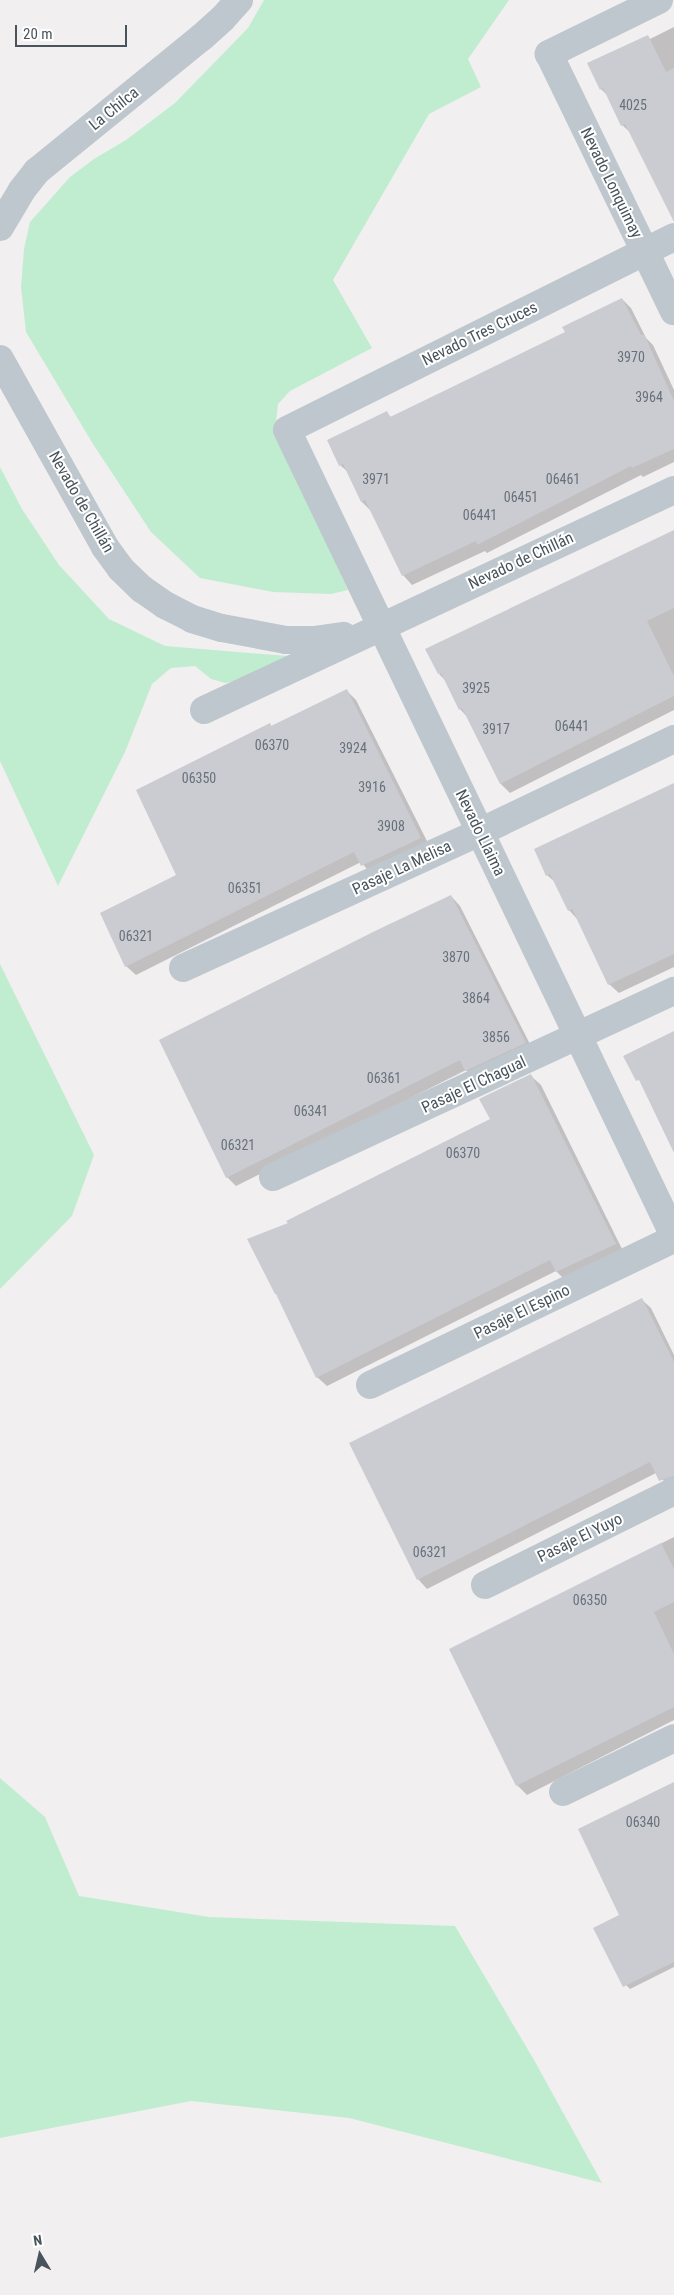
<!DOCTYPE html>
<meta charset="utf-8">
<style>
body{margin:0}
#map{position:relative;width:674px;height:2295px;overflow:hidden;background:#f2eff0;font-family:"Roboto Condensed",sans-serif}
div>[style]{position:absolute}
.green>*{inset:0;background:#c0edd0}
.shadow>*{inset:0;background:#0003}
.building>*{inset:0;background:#caccd2}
.minor>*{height:28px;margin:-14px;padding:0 14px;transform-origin:14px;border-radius:14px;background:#bec7cd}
span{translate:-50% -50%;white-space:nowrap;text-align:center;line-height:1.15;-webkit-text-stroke:4px #fff;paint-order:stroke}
.number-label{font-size:14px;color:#68717a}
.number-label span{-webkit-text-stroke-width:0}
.street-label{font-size:16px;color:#48535c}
.north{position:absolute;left:15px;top:2230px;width:50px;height:50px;-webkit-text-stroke:4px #fff;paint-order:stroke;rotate:351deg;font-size:14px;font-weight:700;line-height:20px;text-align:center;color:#48535c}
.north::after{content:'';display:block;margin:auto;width:18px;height:22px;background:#48535c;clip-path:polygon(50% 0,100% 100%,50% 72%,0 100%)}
.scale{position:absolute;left:15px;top:25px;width:112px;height:22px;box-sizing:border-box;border:2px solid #48535c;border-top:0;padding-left:6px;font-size:15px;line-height:18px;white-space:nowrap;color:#48535c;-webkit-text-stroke:4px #fff;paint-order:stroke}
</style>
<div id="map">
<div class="green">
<i style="clip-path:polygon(264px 0,509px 0,468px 59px,481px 87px,429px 114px,333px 280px,372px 348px,290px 391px,278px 404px,276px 421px,284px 443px,348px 590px,331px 594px,273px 592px,200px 578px,151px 532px,93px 444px,26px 332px,21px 287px,24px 249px,30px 222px,70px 177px,94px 159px,126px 140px,175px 103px,248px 28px)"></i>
<i style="clip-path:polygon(0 467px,22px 509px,59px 565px,109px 619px,165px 646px,288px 656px,242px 680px,225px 683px,211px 679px,195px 666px,171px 668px,152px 684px,125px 752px,58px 886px,0 761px)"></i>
<i style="clip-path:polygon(0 964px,94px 1155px,72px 1216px,0 1289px)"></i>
<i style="clip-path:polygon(0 1778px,45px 1817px,79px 1896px,209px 1917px,455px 1926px,534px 2060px,602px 2183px,349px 2118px,191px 2101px,0 2138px)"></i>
</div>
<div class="shadow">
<i style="clip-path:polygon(674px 27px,674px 207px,631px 133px,622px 125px,608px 96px,601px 89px,648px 36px,650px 39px)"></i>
<i style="clip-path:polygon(622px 299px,631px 308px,646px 338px,653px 345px,674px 390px,674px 462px,643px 477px,641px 475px,487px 553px,485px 551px,412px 585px,403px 575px,372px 512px,362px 502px,349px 473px,340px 465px,329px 441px,387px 413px,392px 418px,566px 333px)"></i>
<i style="clip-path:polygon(674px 531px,674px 710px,510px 793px,501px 784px,469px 719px,460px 709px,446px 681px,439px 674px)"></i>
<i style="clip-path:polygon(347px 691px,356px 700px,430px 847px,372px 875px,361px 862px,136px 975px,126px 966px,178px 875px,270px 724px,272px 727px)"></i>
<i style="clip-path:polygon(674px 784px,674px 967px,619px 993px,609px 984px,578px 920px,569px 910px,556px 883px,547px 875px)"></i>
<i style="clip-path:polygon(451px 896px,460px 906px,534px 1052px,475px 1079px,466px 1070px,236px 1186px,227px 1177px)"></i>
<i style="clip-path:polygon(531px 1076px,541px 1085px,624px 1253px,566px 1281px,556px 1271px,327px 1386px,317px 1377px,491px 1120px)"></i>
<i style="clip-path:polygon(641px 1299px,651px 1308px,674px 1355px,674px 1479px,666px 1483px,656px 1473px,427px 1589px,418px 1579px)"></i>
<i style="clip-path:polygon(674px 1537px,674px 1720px,527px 1795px,517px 1785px,450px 1650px)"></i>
<i style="clip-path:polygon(674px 1783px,674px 1967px,630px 1989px,621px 1980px,621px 1915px)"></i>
</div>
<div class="building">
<i style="clip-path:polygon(648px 35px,666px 72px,674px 68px,674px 222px,625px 124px,621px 126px,603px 88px,600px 90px,587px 63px)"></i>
<i style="clip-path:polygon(622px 298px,641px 335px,644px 334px,674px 401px,674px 449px,632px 468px,631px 466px,477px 545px,476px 541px,402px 576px,365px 500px,361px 502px,343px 464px,339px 466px,327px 440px,387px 411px,390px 417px,448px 389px,565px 332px,562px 327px)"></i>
<i style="clip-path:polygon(674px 530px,674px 608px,647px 621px,674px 676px,674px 696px,500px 784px,462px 708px,459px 710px,441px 673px,438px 674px,425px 649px)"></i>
<i style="clip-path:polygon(347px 689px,421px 838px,361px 866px,354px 852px,125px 967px,100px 913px,176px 875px,136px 790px,270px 723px,271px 726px)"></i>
<i style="clip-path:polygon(674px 783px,674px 954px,608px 985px,572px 909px,568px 911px,550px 874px,546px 876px,534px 849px)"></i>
<i style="clip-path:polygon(451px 895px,526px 1043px,465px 1071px,460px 1060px,226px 1178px,159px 1040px,375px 931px)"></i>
<i style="clip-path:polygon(674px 1031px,674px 1153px,639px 1080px,636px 1081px,623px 1056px)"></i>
<i style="clip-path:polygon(531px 1074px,616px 1244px,556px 1272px,550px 1260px,316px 1378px,276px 1294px,275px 1294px,247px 1239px,288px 1223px,286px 1221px,490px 1119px,479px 1099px)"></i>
<i style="clip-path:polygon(642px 1298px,674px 1362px,674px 1476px,659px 1481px,650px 1462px,417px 1580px,349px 1443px)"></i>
<i style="clip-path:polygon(661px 1543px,674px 1569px,674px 1602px,654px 1612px,674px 1654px,674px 1707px,516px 1786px,449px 1649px)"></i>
<i style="clip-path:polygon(674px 1782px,674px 1962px,623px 1987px,593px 1928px,619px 1915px,578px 1829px)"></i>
</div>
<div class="minor">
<i style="left:659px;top:0;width:123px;rotate:153.9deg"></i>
<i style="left:549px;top:54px;width:286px;rotate:64.1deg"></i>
<i style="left:0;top:227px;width:43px;rotate:-59.3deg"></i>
<i style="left:22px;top:190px;width:24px;rotate:-52deg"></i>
<i style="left:37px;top:171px;width:213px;rotate:-39.1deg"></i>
<i style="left:202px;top:37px;width:28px;rotate:-42deg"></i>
<i style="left:223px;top:18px;width:24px;rotate:-48deg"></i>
<i style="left:674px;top:237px;width:432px;rotate:153.5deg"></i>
<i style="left:287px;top:430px;width:894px;rotate:64.35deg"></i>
<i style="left:0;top:359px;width:215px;rotate:60.8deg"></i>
<i style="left:105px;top:547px;width:27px;rotate:54deg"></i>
<i style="left:121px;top:569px;width:29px;rotate:44deg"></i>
<i style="left:142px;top:589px;width:28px;rotate:35deg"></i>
<i style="left:165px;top:605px;width:30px;rotate:27deg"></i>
<i style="left:192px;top:619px;width:31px;rotate:17deg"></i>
<i style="left:222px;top:628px;width:65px;rotate:10.6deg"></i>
<i style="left:286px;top:640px;width:28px"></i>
<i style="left:314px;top:640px;width:30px;rotate:-8deg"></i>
<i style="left:204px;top:710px;width:519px;rotate:-25.08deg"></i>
<i style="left:183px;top:968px;width:327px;rotate:-24.6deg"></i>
<i style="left:480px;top:832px;width:215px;rotate:-25.6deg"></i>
<i style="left:273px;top:1177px;width:442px;rotate:-24.9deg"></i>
<i style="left:370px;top:1385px;width:337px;rotate:-25.7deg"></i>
<i style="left:485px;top:1585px;width:211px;rotate:-26.4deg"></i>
<i style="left:563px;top:1792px;width:123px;rotate:-25.9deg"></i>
</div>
<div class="number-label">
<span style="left:633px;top:105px">4025</span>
<span style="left:631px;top:357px">3970</span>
<span style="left:649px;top:397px">3964</span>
<span style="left:376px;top:479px">3971</span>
<span style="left:563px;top:479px">06461</span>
<span style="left:521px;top:497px">06451</span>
<span style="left:480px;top:515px">06441</span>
<span style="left:476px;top:688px">3925</span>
<span style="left:572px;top:726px">06441</span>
<span style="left:496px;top:729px">3917</span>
<span style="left:272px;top:745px">06370</span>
<span style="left:353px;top:748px">3924</span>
<span style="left:199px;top:778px">06350</span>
<span style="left:372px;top:787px">3916</span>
<span style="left:391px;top:826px">3908</span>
<span style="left:245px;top:888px">06351</span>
<span style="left:136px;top:936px">06321</span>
<span style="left:456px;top:957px">3870</span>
<span style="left:476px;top:998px">3864</span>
<span style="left:496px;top:1037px">3856</span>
<span style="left:384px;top:1078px">06361</span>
<span style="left:311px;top:1111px">06341</span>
<span style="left:238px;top:1145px">06321</span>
<span style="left:463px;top:1153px">06370</span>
<span style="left:430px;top:1552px">06321</span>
<span style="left:590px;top:1600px">06350</span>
<span style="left:643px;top:1822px">06340</span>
</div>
<div class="street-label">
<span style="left:114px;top:109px;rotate:-39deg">La Chilca</span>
<span style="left:611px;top:183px;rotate:64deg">Nevado Lonquimay</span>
<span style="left:480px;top:334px;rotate:-26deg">Nevado Tres Cruces</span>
<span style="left:81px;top:502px;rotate:60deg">Nevado de Chillán</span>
<span style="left:521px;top:561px;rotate:-25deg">Nevado de Chillán</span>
<span style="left:480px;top:833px;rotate:64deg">Nevado Llaima</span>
<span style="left:402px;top:868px;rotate:-25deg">Pasaje La Melisa</span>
<span style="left:474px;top:1085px;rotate:-25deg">Pasaje El Chagual</span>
<span style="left:522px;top:1312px;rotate:-26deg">Pasaje El Espino</span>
<span style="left:580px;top:1538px;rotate:-26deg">Pasaje El Yuyo</span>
</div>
<div class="north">N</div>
<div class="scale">20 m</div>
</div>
